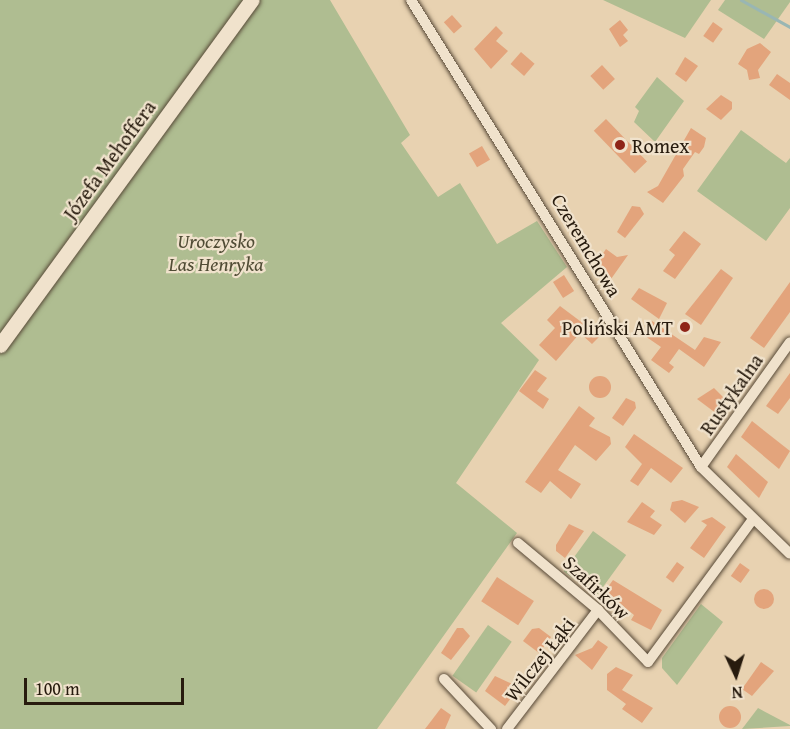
<!DOCTYPE html>
<meta charset="utf-8">
<style>
body{margin:0}
#map{position:relative;width:790px;height:729px;overflow:hidden;background:#e8d2b1;font-family:"Gentium Book Plus",serif}
div>[style]{position:absolute}
.green>*{inset:0;background:#afbd91;transform-origin:0 0}
.stream>*{height:3px;margin:-1.5px;padding:0 1.5px;transform-origin:1.5px;border-radius:1.5px;background:#99b6b3}
.building>*{inset:0;background:#e3a47c;transform-origin:0 0}
.round{border-radius:50%}
.roads{filter:drop-shadow(0 0 2px #574937) drop-shadow(0 0 2px #574937)}
.street>*{height:10px;margin:-5px;padding:0 5px;transform-origin:5px;border-radius:5px;background:#f0e2cc}
.secondary>*{height:15px;margin:-7.5px;padding:0 7.5px;transform-origin:7.5px;border-radius:7.5px;background:#f0e2cc}
.dots>*{width:16px;height:16px;translate:-50% -50%;box-sizing:border-box;border:3px solid #f0e2cc;border-radius:50%}
span{translate:-50% -50%;white-space:nowrap;text-align:center;line-height:1.15;-webkit-text-stroke:4.5px #f0e2cc;paint-order:stroke}
.poi-label{font-size:20px;color:#271b0e}
.left{translate:0 -50%;text-align:left}
.right{translate:-100% -50%;text-align:right}
.street-label{font-size:20px;color:#271b0e}
.park-label{font-size:20px;color:#504c35;font-style:italic}
.north{position:absolute;left:706px;top:645px;width:60px;height:60px;-webkit-text-stroke:4px #f0e2cc;paint-order:stroke;rotate:176deg;font-size:16px;font-weight:700;line-height:24px;text-align:center;color:#271b0e}
.north::after{content:'';display:block;margin:auto;width:21px;height:27px;background:#271b0e;clip-path:polygon(50% 0,100% 100%,50% 72%,0 100%)}
.scale{position:absolute;left:24px;top:678px;width:160px;height:27px;box-sizing:border-box;border:3px solid #271b0e;border-top:0;padding-left:8px;font-size:18px;line-height:21px;white-space:nowrap;color:#271b0e;-webkit-text-stroke:4px #f0e2cc;paint-order:stroke}
</style>
<div id="map">
<div class="green">
<i style="clip-path:polygon(0 0,330px 0,410px 135px,401px 143px,438px 197px,460px 183px,497px 244px,537px 221px,567px 267px,501px 323px,539px 360px,456px 483px,517px 533px,377px 729px,0 729px)"></i>
<i style="clip-path:polygon(603px 0,711px 0,685px 38px)"></i>
<i style="clip-path:polygon(725px 0,790px 0,790px 2px,764px 39px,718px 10px)"></i>
<i style="clip-path:polygon(657px 77px,684px 101px,655px 142px,634px 122px,639px 111px,635px 107px)"></i>
<i style="clip-path:polygon(741px 130px,786px 163px,790px 158px,790px 208px,766px 241px,697px 191px)"></i>
<i style="left:593px;top:531px;width:41px;height:50px;rotate:36deg"></i>
<i style="clip-path:polygon(701px 604px,723px 622px,677px 685px,662px 668px,662px 658px)"></i>
<i style="left:488px;top:625px;width:29px;height:62px;rotate:35deg"></i>
<i style="clip-path:polygon(758px 708px,790px 725px,790px 726px,742px 729px)"></i>
</div>
<div class="stream">
<i style="left:741px;top:0;width:56px;rotate:28.9deg"></i>
</div>
<div class="building">
<i style="left:452px;top:15px;width:15px;height:11px;rotate:48deg"></i>
<i style="clip-path:polygon(620px 20px,628px 30px,623px 35px,628px 41px,620px 47px,609px 29px)"></i>
<i style="left:713px;top:22px;width:12px;height:17px;rotate:35deg"></i>
<i style="clip-path:polygon(496px 26px,503px 33px,496px 41px,508px 51px,491px 69px,474px 49px)"></i>
<i style="clip-path:polygon(760px 43px,771px 52px,758px 70px,760px 78px,749px 80px,747px 70px,738px 64px,747px 49px)"></i>
<i style="left:521px;top:52px;width:18px;height:16px;rotate:41deg"></i>
<i style="clip-path:polygon(685px 57px,698px 66px,686px 82px,675px 74px)"></i>
<i style="left:602px;top:65px;width:19px;height:16px;rotate:47deg"></i>
<i style="clip-path:polygon(777px 74px,790px 83px,790px 100px,769px 85px)"></i>
<i style="clip-path:polygon(721px 95px,732px 102px,732px 109px,721px 120px,706px 109px)"></i>
<i style="left:606px;top:119px;width:59px;height:17px;rotate:46deg"></i>
<i style="clip-path:polygon(691px 128px,706px 138px,704px 147px,699px 154px,695px 152px,683px 169px,684px 176px,663px 203px,647px 192px,658px 186px)"></i>
<i style="left:482px;top:146px;width:16px;height:15px;rotate:60deg"></i>
<i style="clip-path:polygon(632px 206px,640px 207px,644px 214px,625px 238px,617px 232px)"></i>
<i style="clip-path:polygon(684px 231px,701px 244px,675px 279px,663px 271px,675px 255px,669px 250px)"></i>
<i style="clip-path:polygon(606px 249px,617px 257px,628px 255px,611px 279px,598px 261px)"></i>
<i style="clip-path:polygon(721px 269px,733px 278px,701px 325px,685px 314px)"></i>
<i style="left:564px;top:275px;width:19px;height:13px;rotate:58deg"></i>
<i style="clip-path:polygon(790px 282px,790px 312px,764px 348px,750px 338px)"></i>
<i style="clip-path:polygon(639px 288px,667px 303px,659px 319px,631px 299px)"></i>
<i style="clip-path:polygon(560px 306px,600px 336px,592px 344px,580px 333px,556px 361px,539px 345px,555px 328px,547px 320px)"></i>
<i style="clip-path:polygon(652px 321px,695px 350px,704px 337px,721px 342px,704px 367px,679px 349px,669px 363px,674px 367px,669px 373px,651px 360px,661px 347px,642px 334px)"></i>
<i style="clip-path:polygon(535px 370px,547px 378px,537px 391px,549px 399px,543px 409px,519px 391px)"></i>
<i style="clip-path:polygon(790px 373px,790px 398px,778px 414px,766px 406px)"></i>
<i class="round" style="left:589px;top:376px;width:22px;height:22px"></i>
<i style="clip-path:polygon(714px 388px,727px 401px,717px 414px,697px 399px)"></i>
<i style="clip-path:polygon(626px 398px,635px 402px,636px 408px,623px 426px,612px 418px)"></i>
<i style="clip-path:polygon(579px 406px,595px 418px,589px 426px,610px 437px,611px 444px,596px 461px,575px 445px,558px 470px,581px 484px,571px 499px,550px 481px,541px 493px,525px 482px)"></i>
<i style="clip-path:polygon(752px 421px,790px 451px,779px 469px,741px 437px)"></i>
<i style="clip-path:polygon(634px 434px,683px 468px,671px 483px,651px 468px,638px 486px,630px 481px,642px 464px,625px 447px)"></i>
<i style="clip-path:polygon(736px 454px,768px 482px,759px 498px,727px 467px)"></i>
<i style="clip-path:polygon(682px 500px,699px 507px,685px 523px,670px 510px,672px 502px)"></i>
<i style="clip-path:polygon(642px 502px,655px 511px,650px 517px,662px 525px,654px 535px,627px 522px)"></i>
<i style="clip-path:polygon(712px 517px,726px 527px,704px 558px,690px 548px,707px 525px,701px 521px)"></i>
<i style="clip-path:polygon(569px 524px,584px 531px,565px 558px,556px 551px,556px 545px)"></i>
<i style="left:677px;top:562px;width:9px;height:19px;rotate:36deg"></i>
<i style="left:740px;top:563px;width:12px;height:16px;rotate:35deg"></i>
<i style="left:497px;top:577px;width:44px;height:29px;rotate:33deg"></i>
<i style="clip-path:polygon(613px 580px,662px 610px,651px 630px,631px 620px,634px 615px,605px 591px)"></i>
<i class="round" style="left:754px;top:589px;width:20px;height:20px"></i>
<i style="clip-path:polygon(457px 628px,463px 628px,470px 636px,451px 660px,441px 653px)"></i>
<i style="clip-path:polygon(539px 628px,551px 637px,539px 653px,523px 641px,532px 629px)"></i>
<i style="clip-path:polygon(598px 640px,608px 647px,592px 670px,575px 655px,592px 648px)"></i>
<i style="clip-path:polygon(761px 662px,774px 671px,752px 696px,742px 689px)"></i>
<i style="clip-path:polygon(616px 667px,633px 675px,622px 690px,653px 708px,642px 723px,622px 709px,626px 704px,607px 690px,607px 674px)"></i>
<i style="clip-path:polygon(495px 676px,519px 687px,505px 706px,485px 691px)"></i>
<i class="round" style="left:719px;top:706px;width:22px;height:22px"></i>
<i style="clip-path:polygon(441px 708px,451px 715px,445px 729px,425px 729px)"></i>
</div>
<div class="roads">
<div class="street">
<i style="left:411px;top:0;width:550px;rotate:58.16deg"></i>
<i style="left:701px;top:467px;width:124px;rotate:44.3deg"></i>
<i style="left:701px;top:467px;width:153px;rotate:-54.5deg"></i>
<i style="left:518px;top:543px;width:104px;rotate:39.9deg"></i>
<i style="left:598px;top:610px;width:72px;rotate:46.1deg"></i>
<i style="left:648px;top:662px;width:177px;rotate:-53.7deg"></i>
<i style="left:444px;top:679px;width:69px;rotate:46.8deg"></i>
<i style="left:507px;top:729px;width:150px;rotate:-52.6deg"></i>
</div>
<div class="secondary">
<i style="left:0;top:345px;width:427px;rotate:-53.9deg"></i>
</div>
</div>
<div class="dots">
<i style="left:620px;top:145px;background:#8f2418"></i>
<i style="left:685px;top:327px;background:#8f2418"></i>
</div>
<div class="poi-label">
<span class="left" style="left:632px;top:145px">Romex</span>
<span class="right" style="left:673px;top:327px">Poliński AMT</span>
</div>
<div class="street-label">
<span style="left:109px;top:160px;rotate:-54deg">Józefa Mehoffera</span>
<span style="left:587px;top:245px;rotate:59deg">Czeremchowa</span>
<span style="left:731px;top:394px;rotate:-55deg">Rustykalna</span>
<span style="left:597px;top:587px;rotate:43deg">Szafirków</span>
<span style="left:539px;top:659px;rotate:-52deg">Wilczej Łąki</span>
</div>
<div class="park-label">
<span style="left:216px;top:252px">Uroczysko<br>Las Henryka</span>
</div>
<div class="north">N</div>
<div class="scale">100 m</div>
</div>
